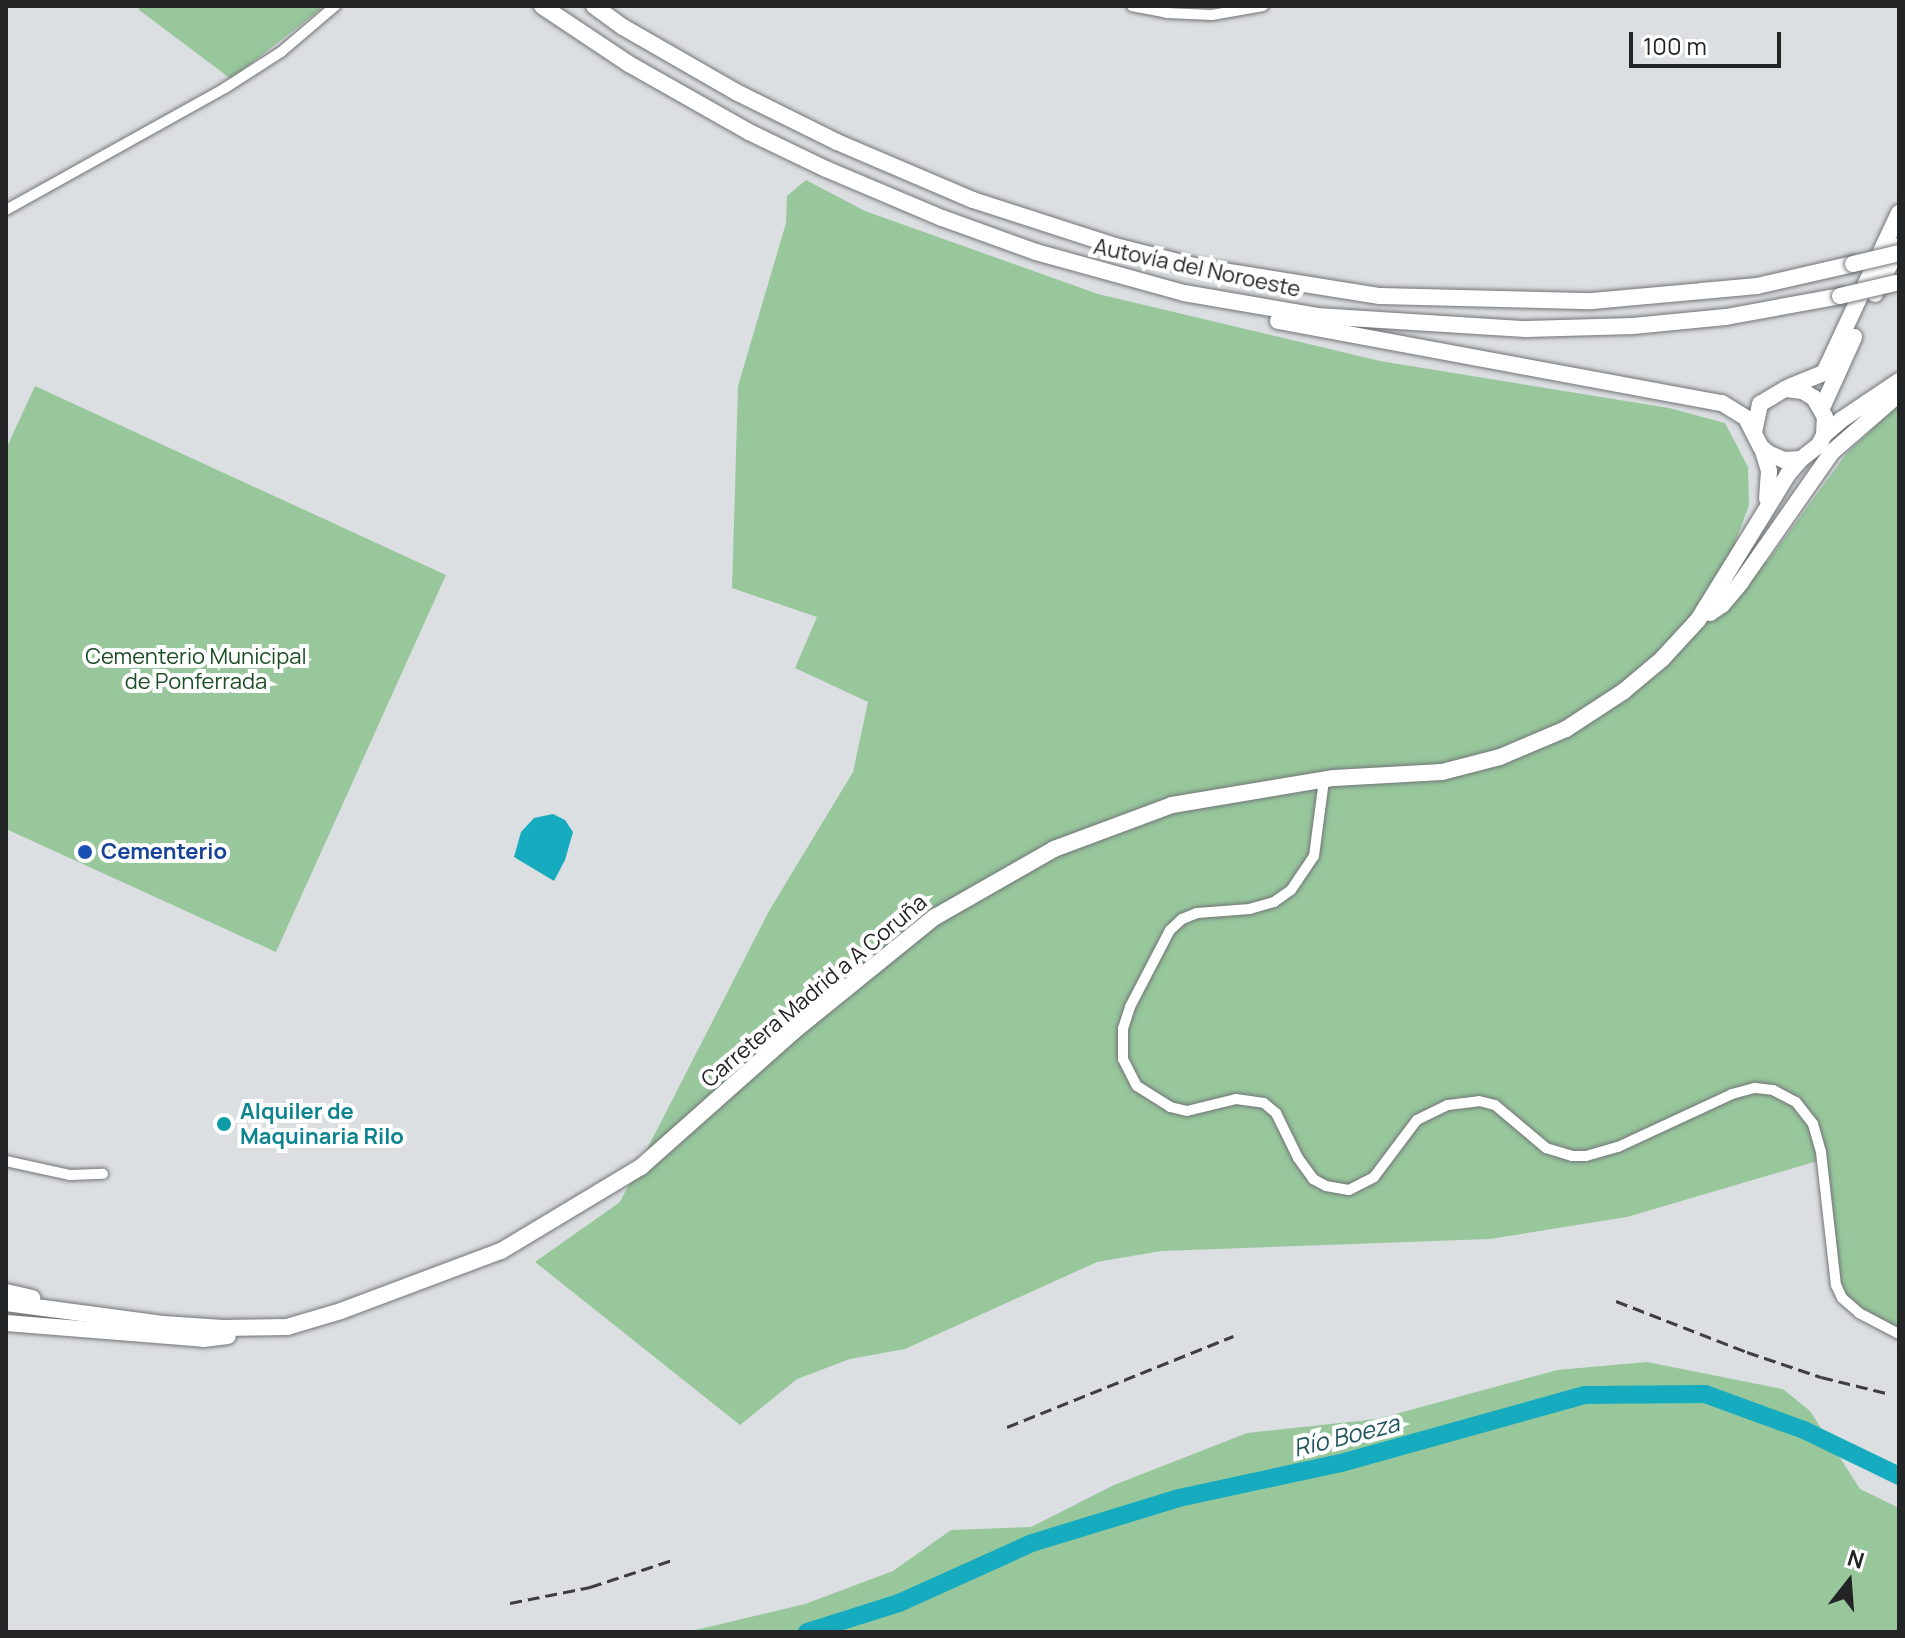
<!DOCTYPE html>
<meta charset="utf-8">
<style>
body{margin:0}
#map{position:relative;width:1905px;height:1638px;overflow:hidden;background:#dcdfe2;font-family:Manrope,sans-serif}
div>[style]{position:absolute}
.green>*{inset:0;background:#98c79c}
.water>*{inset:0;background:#17abbf}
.river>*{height:18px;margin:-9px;padding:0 9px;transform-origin:9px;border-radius:9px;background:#17abbf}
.roads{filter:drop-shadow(0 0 2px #717477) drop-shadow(0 0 2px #717477)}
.minor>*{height:10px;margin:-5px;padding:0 5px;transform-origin:5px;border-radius:5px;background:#fff}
.highway>*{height:16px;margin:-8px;padding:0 8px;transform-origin:8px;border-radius:8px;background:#fff}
.rail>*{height:3px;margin-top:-1.5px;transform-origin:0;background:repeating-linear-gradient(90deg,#3e3f40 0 12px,transparent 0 18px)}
.bridges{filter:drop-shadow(0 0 2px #717477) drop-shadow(0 0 2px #717477)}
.highway-bridge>*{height:16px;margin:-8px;padding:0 8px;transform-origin:8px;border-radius:8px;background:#fff}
.dots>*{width:22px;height:22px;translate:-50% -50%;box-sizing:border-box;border:4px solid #fff;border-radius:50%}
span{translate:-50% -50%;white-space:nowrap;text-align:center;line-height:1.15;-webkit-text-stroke:8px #fff;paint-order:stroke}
.street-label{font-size:22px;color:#232425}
.park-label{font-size:22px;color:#1c4e25}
.transit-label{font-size:22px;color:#164399;font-weight:700}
.left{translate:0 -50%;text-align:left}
.culture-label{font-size:22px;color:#0d838f;font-weight:700}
.water-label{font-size:24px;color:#21565f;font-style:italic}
.frame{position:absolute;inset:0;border:8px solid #232425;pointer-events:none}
.north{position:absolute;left:1809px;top:1542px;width:80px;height:80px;-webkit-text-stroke:6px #fff;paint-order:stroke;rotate:17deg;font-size:22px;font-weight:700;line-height:32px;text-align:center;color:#232425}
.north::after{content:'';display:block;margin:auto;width:28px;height:36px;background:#232425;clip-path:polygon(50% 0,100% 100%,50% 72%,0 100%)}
.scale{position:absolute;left:1629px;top:32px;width:152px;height:36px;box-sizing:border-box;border:4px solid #232425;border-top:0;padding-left:10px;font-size:24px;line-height:28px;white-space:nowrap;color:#232425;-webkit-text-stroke:6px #fff;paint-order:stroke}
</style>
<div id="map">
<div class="green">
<i style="clip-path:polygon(140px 6px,316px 6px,321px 9px,231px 79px,139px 10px)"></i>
<i style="clip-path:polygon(806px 180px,865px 211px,1098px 294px,1380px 361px,1669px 408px,1725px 423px,1748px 467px,1749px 505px,1735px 543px,1767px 562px,1847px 453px,1899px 404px,1899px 1331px,1855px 1309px,1842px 1289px,1821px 1160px,1627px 1217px,1490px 1239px,1161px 1251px,1097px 1262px,905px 1349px,850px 1359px,797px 1379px,740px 1425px,535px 1262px,620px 1202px,769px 911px,853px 772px,868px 702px,795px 668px,817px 617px,732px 588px,738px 386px,786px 223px,787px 196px)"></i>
<i style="clip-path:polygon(35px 386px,446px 575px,276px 952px,6px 829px,6px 449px)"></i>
<i style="clip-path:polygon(1647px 1362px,1783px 1389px,1810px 1411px,1860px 1489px,1899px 1508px,1899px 1632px,687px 1632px,805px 1604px,893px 1571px,951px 1530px,1031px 1527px,1114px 1485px,1247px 1433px,1377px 1419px,1557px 1370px)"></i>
</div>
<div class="water">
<i style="clip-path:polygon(553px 814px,565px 820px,573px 832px,565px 860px,554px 881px,514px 857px,521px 832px,534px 818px)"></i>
</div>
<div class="river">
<i style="left:807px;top:1632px;width:96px;rotate:-17.5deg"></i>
<i style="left:899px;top:1603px;width:146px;rotate:-24.3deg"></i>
<i style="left:1032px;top:1543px;width:154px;rotate:-17deg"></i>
<i style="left:1179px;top:1498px;width:166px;rotate:-12.2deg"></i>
<i style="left:1341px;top:1463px;width:253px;rotate:-15.6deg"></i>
<i style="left:1585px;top:1395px;width:120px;rotate:-0.5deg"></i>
<i style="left:1705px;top:1394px;width:105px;rotate:20deg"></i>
<i style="left:1804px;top:1430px;width:106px;rotate:25.8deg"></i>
</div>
<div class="roads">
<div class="minor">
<i style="left:1132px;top:6px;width:36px;rotate:11deg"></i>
<i style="left:1167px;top:13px;width:45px;rotate:2.5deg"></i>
<i style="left:1212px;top:15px;width:52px;rotate:-10deg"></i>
<i style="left:6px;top:210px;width:251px;rotate:-29.1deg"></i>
<i style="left:225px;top:88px;width:67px;rotate:-32.7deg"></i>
<i style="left:281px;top:52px;width:71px;rotate:-40.4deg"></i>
<i style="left:1324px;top:780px;width:77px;rotate:97.5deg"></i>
<i style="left:1314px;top:856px;width:41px;rotate:124.1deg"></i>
<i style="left:1291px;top:890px;width:21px;rotate:145deg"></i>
<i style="left:1274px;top:902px;width:25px;rotate:164deg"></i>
<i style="left:1250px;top:909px;width:53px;rotate:175.7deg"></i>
<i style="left:1197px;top:913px;width:16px;rotate:158deg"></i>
<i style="left:1182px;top:919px;width:16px;rotate:137deg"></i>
<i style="left:1170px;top:930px;width:87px;rotate:117.5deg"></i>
<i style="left:1130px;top:1007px;width:23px;rotate:108deg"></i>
<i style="left:1123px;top:1029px;width:30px;rotate:90deg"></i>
<i style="left:1123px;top:1059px;width:30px;rotate:63deg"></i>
<i style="left:1137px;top:1086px;width:39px;rotate:32deg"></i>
<i style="left:1170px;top:1107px;width:17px;rotate:13deg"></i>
<i style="left:1187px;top:1111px;width:50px;rotate:-13.8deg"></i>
<i style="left:1236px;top:1099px;width:28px;rotate:8deg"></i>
<i style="left:1264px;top:1103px;width:16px;rotate:40deg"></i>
<i style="left:1276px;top:1113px;width:50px;rotate:63.9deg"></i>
<i style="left:1298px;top:1158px;width:26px;rotate:54deg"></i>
<i style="left:1313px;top:1179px;width:15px;rotate:28deg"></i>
<i style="left:1326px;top:1186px;width:23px;rotate:10deg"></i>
<i style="left:1349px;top:1190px;width:28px;rotate:-27deg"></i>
<i style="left:1374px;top:1177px;width:71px;rotate:-53deg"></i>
<i style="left:1417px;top:1120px;width:34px;rotate:-26deg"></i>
<i style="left:1448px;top:1105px;width:31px;rotate:-7deg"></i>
<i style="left:1479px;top:1101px;width:16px;rotate:14deg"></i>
<i style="left:1495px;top:1105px;width:67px;rotate:40.1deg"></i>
<i style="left:1546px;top:1148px;width:27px;rotate:17deg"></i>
<i style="left:1572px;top:1156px;width:14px"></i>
<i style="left:1586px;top:1156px;width:33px;rotate:-16deg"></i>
<i style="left:1618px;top:1147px;width:126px;rotate:-24.9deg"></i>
<i style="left:1732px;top:1094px;width:24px;rotate:-15deg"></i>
<i style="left:1755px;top:1088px;width:18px;rotate:6deg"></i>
<i style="left:1773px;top:1090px;width:26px;rotate:28deg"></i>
<i style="left:1796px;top:1102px;width:28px;rotate:52deg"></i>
<i style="left:1813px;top:1124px;width:29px;rotate:74deg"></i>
<i style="left:1821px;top:1152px;width:134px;rotate:83.6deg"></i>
<i style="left:1836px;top:1285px;width:14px;rotate:65deg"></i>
<i style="left:1842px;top:1298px;width:23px;rotate:41deg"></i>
<i style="left:1859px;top:1313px;width:45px;rotate:27.7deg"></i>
<i style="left:6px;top:1161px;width:66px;rotate:12.3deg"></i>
<i style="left:70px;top:1175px;width:33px;rotate:-2deg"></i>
</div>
<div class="highway">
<i style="left:542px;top:6px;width:105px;rotate:33.7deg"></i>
<i style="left:629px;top:64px;width:138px;rotate:29.5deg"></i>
<i style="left:749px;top:132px;width:85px;rotate:25.7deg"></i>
<i style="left:826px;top:169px;width:126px;rotate:22.9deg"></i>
<i style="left:942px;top:218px;width:100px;rotate:19.9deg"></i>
<i style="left:1036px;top:252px;width:154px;rotate:15.5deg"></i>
<i style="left:1184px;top:293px;width:135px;rotate:9.8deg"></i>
<i style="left:1317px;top:316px;width:209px;rotate:3.6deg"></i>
<i style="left:1526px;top:329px;width:107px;rotate:-1.6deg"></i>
<i style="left:1633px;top:326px;width:93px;rotate:-5.5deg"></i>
<i style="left:1726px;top:317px;width:116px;rotate:-10.4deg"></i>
<i style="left:594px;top:6px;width:36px;rotate:36deg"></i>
<i style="left:623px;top:27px;width:130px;rotate:29.9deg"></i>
<i style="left:736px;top:92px;width:113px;rotate:26.3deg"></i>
<i style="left:837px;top:142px;width:148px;rotate:23.1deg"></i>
<i style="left:973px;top:200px;width:149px;rotate:17.9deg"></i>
<i style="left:1115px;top:246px;width:86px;rotate:14.2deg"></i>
<i style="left:1198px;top:267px;width:184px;rotate:9.1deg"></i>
<i style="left:1380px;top:296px;width:212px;rotate:1.4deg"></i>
<i style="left:1592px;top:301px;width:166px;rotate:-5.2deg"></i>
<i style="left:1757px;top:286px;width:98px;rotate:-12.9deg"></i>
<i style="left:1875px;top:294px;width:54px;rotate:-63.4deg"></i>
<i style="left:1278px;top:321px;width:452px;rotate:10.5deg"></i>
<i style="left:1722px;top:403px;width:28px;rotate:32deg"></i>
<i style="left:1746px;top:418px;width:33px;rotate:63deg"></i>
<i style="left:1761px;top:447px;width:9px;rotate:41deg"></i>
<i style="left:1768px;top:453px;width:17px;rotate:24deg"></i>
<i style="left:1784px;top:460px;width:17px;rotate:-3deg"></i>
<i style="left:1801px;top:459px;width:23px;rotate:-38deg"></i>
<i style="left:1819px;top:445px;width:11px;rotate:-63deg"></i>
<i style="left:1824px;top:435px;width:18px;rotate:-87deg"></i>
<i style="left:1825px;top:417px;width:22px;rotate:-120deg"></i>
<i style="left:1814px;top:398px;width:13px;rotate:-148deg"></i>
<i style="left:1803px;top:391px;width:18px;rotate:-174deg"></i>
<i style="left:1785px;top:389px;width:29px;rotate:149deg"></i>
<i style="left:1760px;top:404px;width:29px;rotate:102deg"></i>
<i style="left:1789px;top:387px;width:38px;rotate:-22deg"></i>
<i style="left:1824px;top:373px;width:177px;rotate:-64.9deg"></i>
<i style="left:1822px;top:408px;width:78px;rotate:-65.7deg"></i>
<i style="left:1824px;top:435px;width:23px;rotate:-41deg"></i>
<i style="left:1841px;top:420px;width:70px;rotate:-33.9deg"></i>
<i style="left:1762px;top:448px;width:24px;rotate:73deg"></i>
<i style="left:1769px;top:471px;width:28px;rotate:94deg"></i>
<i style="left:1710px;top:613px;width:14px;rotate:-34deg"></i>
<i style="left:1722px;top:605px;width:30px;rotate:-50deg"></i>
<i style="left:1741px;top:582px;width:159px;rotate:-55deg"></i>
<i style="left:1832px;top:452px;width:89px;rotate:-40.9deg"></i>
<i style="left:6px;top:1292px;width:27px;rotate:13deg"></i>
<i style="left:6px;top:1303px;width:158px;rotate:7.6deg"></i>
<i style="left:163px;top:1324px;width:60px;rotate:3.8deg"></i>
<i style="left:223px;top:1328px;width:64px;rotate:-0.9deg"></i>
<i style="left:287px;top:1327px;width:56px;rotate:-16.5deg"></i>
<i style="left:341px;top:1311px;width:171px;rotate:-20.6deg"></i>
<i style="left:501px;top:1251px;width:163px;rotate:-31deg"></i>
<i style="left:641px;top:1167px;width:205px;rotate:-41.6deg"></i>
<i style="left:794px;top:1031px;width:181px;rotate:-39deg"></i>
<i style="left:935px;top:917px;width:137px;rotate:-29.7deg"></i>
<i style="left:1054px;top:849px;width:126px;rotate:-20.4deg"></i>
<i style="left:1172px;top:805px;width:164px;rotate:-9.5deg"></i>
<i style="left:1334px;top:778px;width:108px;rotate:-3.2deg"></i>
<i style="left:1442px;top:772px;width:60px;rotate:-14.5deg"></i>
<i style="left:1500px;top:757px;width:72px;rotate:-23deg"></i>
<i style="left:1566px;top:729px;width:69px;rotate:-33.2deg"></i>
<i style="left:1624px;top:691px;width:50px;rotate:-40.1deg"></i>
<i style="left:1662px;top:659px;width:53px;rotate:-47.3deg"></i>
<i style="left:1698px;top:620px;width:172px;rotate:-58.3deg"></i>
<i style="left:1788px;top:474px;width:20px;rotate:-49deg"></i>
<i style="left:6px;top:1323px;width:198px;rotate:4.6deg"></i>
<i style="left:203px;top:1339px;width:25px;rotate:-7deg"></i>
</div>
</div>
<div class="rail">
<i style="left:1616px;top:1301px;width:141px;rotate:21.3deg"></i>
<i style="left:1747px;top:1352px;width:78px;rotate:18.7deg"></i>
<i style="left:1821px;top:1377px;width:67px;rotate:13.8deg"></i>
<i style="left:1007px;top:1427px;width:244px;rotate:-21.9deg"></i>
<i style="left:510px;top:1603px;width:82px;rotate:-11.3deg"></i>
<i style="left:590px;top:1587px;width:89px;rotate:-18.2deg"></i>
</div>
<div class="bridges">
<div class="highway-bridge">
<i style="left:1853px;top:264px;width:47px;rotate:-13.4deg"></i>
<i style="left:1840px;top:296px;width:57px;rotate:-13.1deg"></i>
</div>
</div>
<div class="dots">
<i style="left:85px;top:852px;background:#1a4fb4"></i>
<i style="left:224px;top:1124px;background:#0f9aa8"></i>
</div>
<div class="street-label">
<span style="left:1197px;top:268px;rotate:12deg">Autovía del Noroeste</span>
<span style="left:814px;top:991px;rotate:-40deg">Carretera Madrid a A Coruña</span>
</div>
<div class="park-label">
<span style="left:196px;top:669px">Cementerio Municipal<br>de Ponferrada</span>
</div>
<div class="transit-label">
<span class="left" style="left:101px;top:852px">Cementerio</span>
</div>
<div class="culture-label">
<span class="left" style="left:240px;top:1124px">Alquiler de<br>Maquinaria Rilo</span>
</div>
<div class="water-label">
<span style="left:1346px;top:1435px;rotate:-14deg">Río Boeza</span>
</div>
<div class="frame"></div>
<div class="north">N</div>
<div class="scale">100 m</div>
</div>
